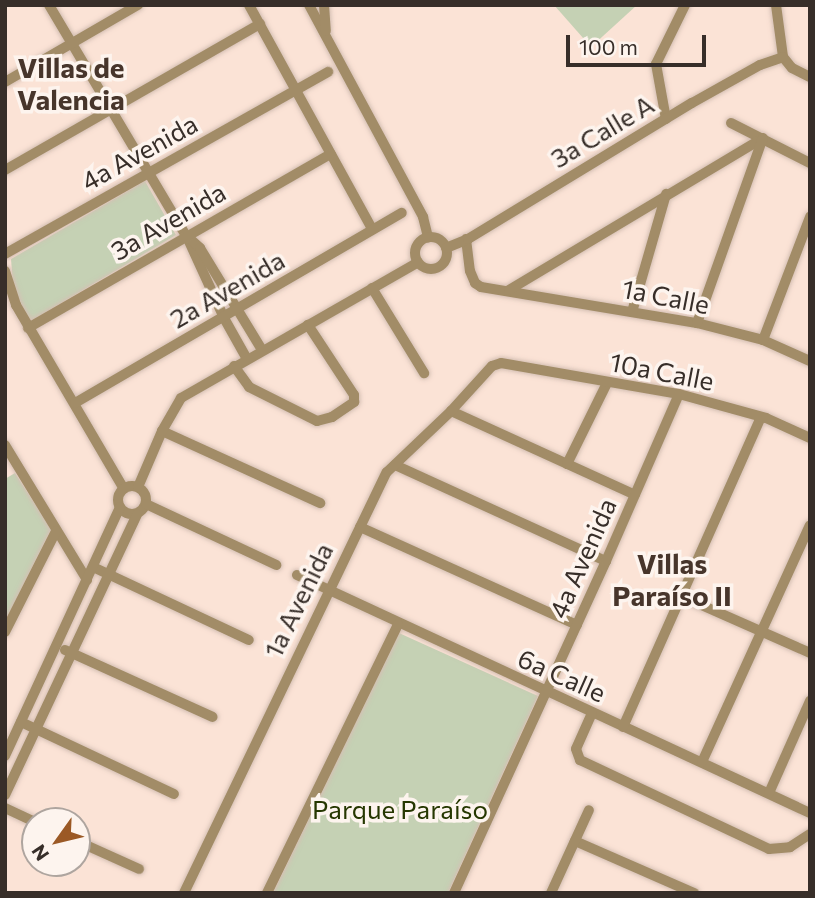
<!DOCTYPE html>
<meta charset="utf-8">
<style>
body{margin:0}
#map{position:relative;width:815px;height:898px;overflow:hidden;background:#fbe3d6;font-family:Commissioner,sans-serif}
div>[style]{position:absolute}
.green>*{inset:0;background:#c5d1b4}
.roads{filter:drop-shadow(0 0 2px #d4bfb3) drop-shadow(0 0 2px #d4bfb3)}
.minor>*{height:10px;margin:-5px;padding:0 5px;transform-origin:5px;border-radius:5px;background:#a28c67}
.minor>.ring{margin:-5px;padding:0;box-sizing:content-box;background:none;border:10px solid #a28c67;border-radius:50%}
span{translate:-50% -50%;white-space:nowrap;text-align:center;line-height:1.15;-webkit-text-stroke:7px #fdf4ee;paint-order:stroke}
.street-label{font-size:26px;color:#372e29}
.park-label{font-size:26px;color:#263701}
.neighbourhood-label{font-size:28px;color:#47352b;font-weight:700}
.frame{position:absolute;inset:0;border:7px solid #372e29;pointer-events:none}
.north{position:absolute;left:21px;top:807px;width:70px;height:70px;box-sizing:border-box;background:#fdf4ee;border:2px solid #aea59f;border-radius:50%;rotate:236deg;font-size:19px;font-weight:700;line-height:28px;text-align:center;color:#372e29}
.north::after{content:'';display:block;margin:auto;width:24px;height:32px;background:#9b5925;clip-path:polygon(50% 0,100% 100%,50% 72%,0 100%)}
.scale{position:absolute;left:566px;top:35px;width:140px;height:32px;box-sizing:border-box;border:4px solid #372e29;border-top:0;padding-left:9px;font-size:21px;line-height:24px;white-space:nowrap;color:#372e29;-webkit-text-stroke:5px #fdf4ee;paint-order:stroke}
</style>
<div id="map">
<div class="green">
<i style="clip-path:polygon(554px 5px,637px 5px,591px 47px)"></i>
<i style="clip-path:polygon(145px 181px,176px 235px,29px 322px,13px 285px,11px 259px)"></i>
<i style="clip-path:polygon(15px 473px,51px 529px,8px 616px,5px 614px,5px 479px)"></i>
<i style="clip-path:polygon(399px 633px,538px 696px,448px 893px,273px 893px)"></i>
</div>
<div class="roads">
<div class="minor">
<i style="left:49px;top:5px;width:270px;rotate:59.3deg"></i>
<i style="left:187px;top:237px;width:89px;rotate:65.4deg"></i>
<i style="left:224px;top:318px;width:47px;rotate:60.7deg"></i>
<i style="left:249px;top:5px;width:256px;rotate:61.2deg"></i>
<i style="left:309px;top:5px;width:241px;rotate:61.7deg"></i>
<i style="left:423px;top:217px;width:21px;rotate:76deg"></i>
<i style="left:324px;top:5px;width:26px;rotate:86deg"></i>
<i style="left:776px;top:5px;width:52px;rotate:82.3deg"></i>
<i style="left:783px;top:57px;width:14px;rotate:51deg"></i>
<i style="left:792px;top:68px;width:20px;rotate:27deg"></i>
<i style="left:5px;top:82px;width:154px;rotate:-30.1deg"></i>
<i style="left:666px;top:119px;width:56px;rotate:-100.3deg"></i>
<i style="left:656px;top:64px;width:66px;rotate:-63.8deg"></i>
<i style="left:731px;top:123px;width:89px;rotate:26.9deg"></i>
<i style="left:5px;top:170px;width:294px;rotate:-29.8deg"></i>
<i class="ring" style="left:415px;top:237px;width:22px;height:22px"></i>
<i style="left:189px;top:238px;width:15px;rotate:42deg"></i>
<i style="left:200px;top:248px;width:119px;rotate:58.7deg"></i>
<i style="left:466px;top:239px;width:32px;rotate:83deg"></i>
<i style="left:470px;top:271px;width:13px;rotate:67deg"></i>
<i style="left:475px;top:283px;width:7px;rotate:34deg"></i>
<i style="left:481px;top:287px;width:219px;rotate:9.5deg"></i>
<i style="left:697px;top:323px;width:68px;rotate:14.4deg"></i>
<i style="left:763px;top:340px;width:51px;rotate:24.1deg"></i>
<i style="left:446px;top:248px;width:24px;rotate:-22deg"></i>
<i style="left:468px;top:239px;width:262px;rotate:-31.3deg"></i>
<i style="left:692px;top:103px;width:78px;rotate:-29.2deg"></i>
<i style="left:760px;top:65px;width:24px;rotate:-19deg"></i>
<i style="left:5px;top:254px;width:371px;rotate:-29.4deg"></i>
<i style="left:5px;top:271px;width:36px;rotate:72deg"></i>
<i style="left:16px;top:305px;width:213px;rotate:59.6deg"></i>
<i style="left:372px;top:288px;width:100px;rotate:58.5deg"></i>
<i style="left:509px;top:290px;width:296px;rotate:-30.9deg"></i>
<i style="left:632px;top:312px;width:123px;rotate:-73.9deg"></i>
<i style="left:697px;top:323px;width:196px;rotate:-70.4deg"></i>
<i style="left:28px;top:328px;width:349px;rotate:-29.9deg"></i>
<i style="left:763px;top:340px;width:132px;rotate:-69.1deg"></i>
<i style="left:234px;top:366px;width:26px;rotate:54deg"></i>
<i style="left:249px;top:387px;width:76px;rotate:26.6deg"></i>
<i style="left:317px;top:421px;width:16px;rotate:-15deg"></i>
<i style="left:332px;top:417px;width:27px;rotate:-34deg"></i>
<i style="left:354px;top:402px;width:7px;rotate:-90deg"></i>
<i style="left:354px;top:395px;width:84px;rotate:-123.3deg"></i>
<i style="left:75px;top:403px;width:378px;rotate:-30.2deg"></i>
<i style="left:451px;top:411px;width:202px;rotate:24.5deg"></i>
<i style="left:162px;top:431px;width:174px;rotate:24.5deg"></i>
<i style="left:5px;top:445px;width:158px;rotate:58.7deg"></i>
<i style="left:567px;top:464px;width:90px;rotate:-63.7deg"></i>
<i style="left:395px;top:465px;width:232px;rotate:24.5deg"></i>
<i class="ring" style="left:118px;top:486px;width:18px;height:18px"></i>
<i style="left:138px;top:487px;width:61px;rotate:-66.8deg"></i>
<i style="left:162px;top:431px;width:38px;rotate:-60deg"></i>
<i style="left:181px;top:398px;width:273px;rotate:-29.8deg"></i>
<i style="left:146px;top:504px;width:144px;rotate:25.1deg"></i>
<i style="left:360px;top:527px;width:238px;rotate:24.3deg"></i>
<i style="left:93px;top:567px;width:172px;rotate:25.1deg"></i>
<i style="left:297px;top:575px;width:566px;rotate:24.89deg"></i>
<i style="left:681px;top:596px;width:141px;rotate:23.8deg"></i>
<i style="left:5px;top:632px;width:113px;rotate:-63.2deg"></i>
<i style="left:65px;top:650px;width:162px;rotate:24.4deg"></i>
<i style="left:592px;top:713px;width:39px;rotate:114deg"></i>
<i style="left:576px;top:749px;width:12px;rotate:70deg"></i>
<i style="left:580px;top:760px;width:209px;rotate:25.2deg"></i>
<i style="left:769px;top:849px;width:21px;rotate:-5deg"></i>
<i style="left:790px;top:847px;width:24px;rotate:-33deg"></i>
<i style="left:21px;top:722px;width:169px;rotate:25.2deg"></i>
<i style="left:623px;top:727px;width:339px;rotate:-66deg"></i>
<i style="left:5px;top:756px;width:274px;rotate:-65.2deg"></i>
<i style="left:702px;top:762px;width:260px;rotate:-65.5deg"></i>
<i style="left:769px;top:793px;width:101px;rotate:-66deg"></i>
<i style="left:5px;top:795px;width:310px;rotate:-64.8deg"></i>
<i style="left:5px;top:808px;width:33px;rotate:25deg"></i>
<i style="left:77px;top:841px;width:68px;rotate:24.3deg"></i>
<i style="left:575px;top:841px;width:130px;rotate:23.6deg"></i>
<i style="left:184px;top:893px;width:467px;rotate:-64.3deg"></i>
<i style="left:387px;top:472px;width:88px;rotate:-43.6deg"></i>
<i style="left:451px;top:411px;width:61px;rotate:-47.7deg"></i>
<i style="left:492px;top:366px;width:9px;rotate:-18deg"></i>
<i style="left:501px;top:363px;width:181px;rotate:9.9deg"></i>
<i style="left:679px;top:394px;width:90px;rotate:15.4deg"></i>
<i style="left:766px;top:418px;width:48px;rotate:24.4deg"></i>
<i style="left:267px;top:893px;width:299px;rotate:-64deg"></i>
<i style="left:454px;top:893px;width:365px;rotate:-65.4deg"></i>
<i style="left:606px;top:561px;width:182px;rotate:-66.4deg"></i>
<i style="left:551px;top:893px;width:91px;rotate:-65.4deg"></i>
</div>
</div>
<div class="street-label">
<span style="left:602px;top:131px;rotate:-31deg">3a Calle A</span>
<span style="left:139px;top:152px;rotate:-29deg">4a Avenida</span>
<span style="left:168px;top:221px;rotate:-30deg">3a Avenida</span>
<span style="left:227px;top:289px;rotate:-30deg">2a Avenida</span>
<span style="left:666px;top:296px;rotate:11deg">1a Calle</span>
<span style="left:662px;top:371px;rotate:11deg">10a Calle</span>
<span style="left:582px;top:558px;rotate:-66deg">4a Avenida</span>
<span style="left:298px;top:600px;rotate:-64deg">1a Avenida</span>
<span style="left:562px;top:675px;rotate:24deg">6a Calle</span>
</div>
<div class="park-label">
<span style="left:400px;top:809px">Parque Paraíso</span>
</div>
<div class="neighbourhood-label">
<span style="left:71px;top:83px">Villas de<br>Valencia</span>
<span style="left:672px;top:579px">Villas<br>Paraíso II</span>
</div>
<div class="frame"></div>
<div class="north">N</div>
<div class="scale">100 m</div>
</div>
